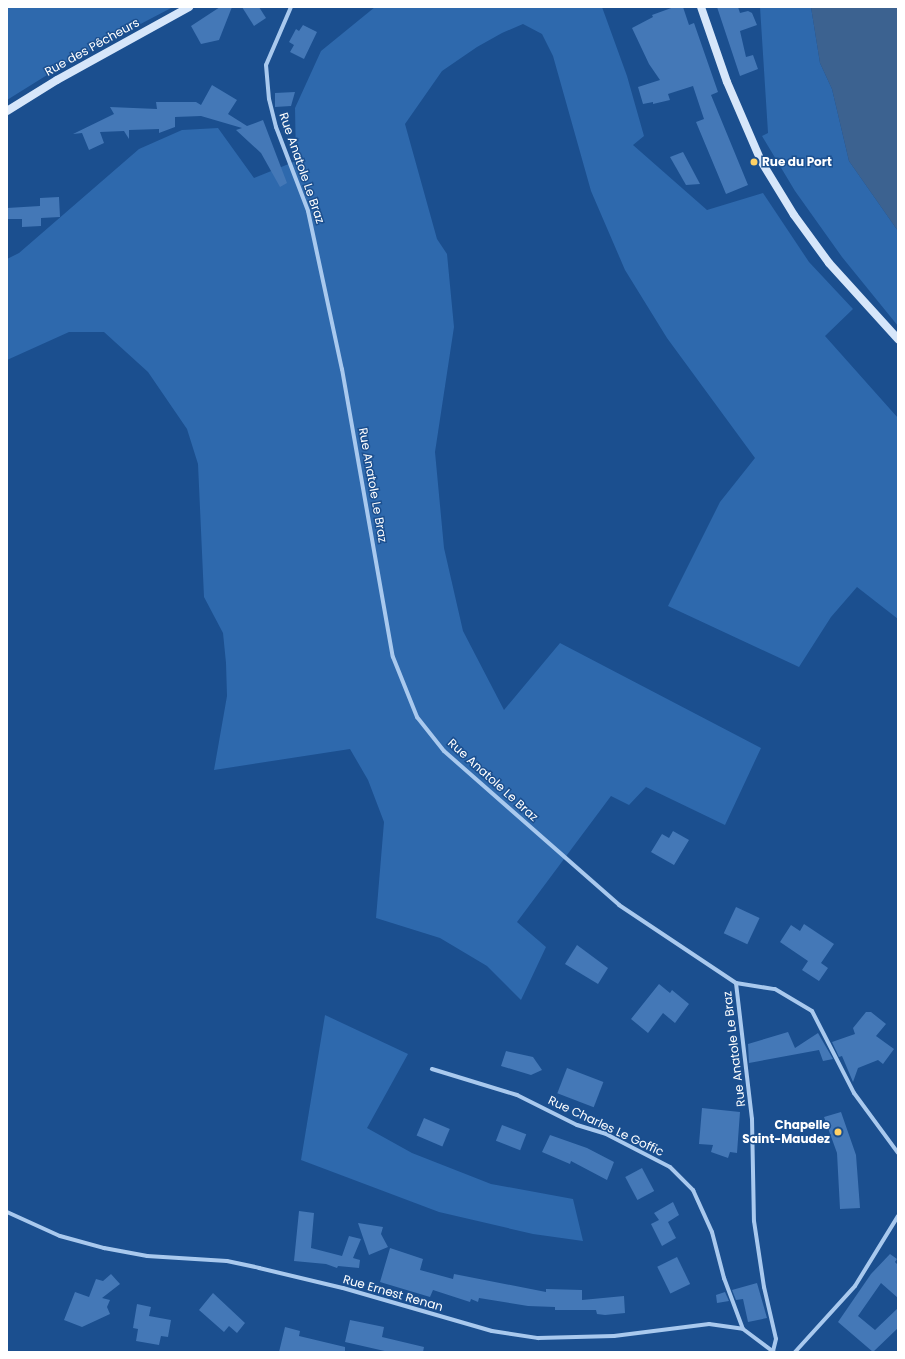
<!DOCTYPE html>
<meta charset="utf-8">
<style>
body{margin:0}
#map{position:relative;width:905px;height:1359px;overflow:hidden;background:#1b4f8f;font-family:Poppins,sans-serif}
div>[style]{position:absolute}
.green>*{inset:0;background:#2e69ad}
.water>*{inset:0;background:#3c6290}
.building>*{inset:0;background:#4478b7;transform-origin:0 0}
.street>*{height:4px;margin:-2px;padding:0 2px;transform-origin:2px;border-radius:2px;background:#a9c9ee}
.secondary>*{height:8px;margin:-4px;padding:0 4px;transform-origin:4px;border-radius:4px;background:#d6e6fa}
.dots>*{width:11px;height:11px;translate:-50% -50%;box-sizing:border-box;border:2px solid #1b4f8f;border-radius:50%}
span{translate:-50% -50%;white-space:nowrap;text-align:center;line-height:1.15;-webkit-text-stroke:3px #1b4f8f;paint-order:stroke}
.street-label{font-size:12px;color:#fff}
.poi-label{font-size:12px;color:#fff;font-weight:700}
.left{translate:0 -50%;text-align:left}
.right{translate:-100% -50%;text-align:right}
.frame{position:absolute;inset:0;border:8px solid #fff;pointer-events:none}
</style>
<div id="map">
<div class="green">
<i style="clip-path:polygon(7px 7px,173px 7px,68px 62px,7px 100px)"></i>
<i style="clip-path:polygon(375px 7px,602px 7px,627px 76px,644px 136px,633px 145px,707px 210px,763px 193px,809px 262px,853px 309px,825px 336px,898px 418px,898px 619px,857px 587px,831px 617px,799px 667px,668px 606px,720px 502px,755px 458px,667px 338px,625px 270px,591px 191px,553px 56px,542px 34px,523px 24px,502px 33px,477px 47px,442px 71px,405px 124px,437px 239px,447px 254px,454px 327px,435px 452px,444px 548px,463px 631px,504px 710px,560px 643px,761px 748px,725px 825px,646px 787px,629px 805px,611px 796px,517px 922px,546px 947px,521px 1000px,487px 966px,440px 938px,376px 918px,384px 822px,368px 780px,350px 749px,214px 770px,227px 696px,226px 663px,223px 633px,204px 597px,198px 464px,187px 429px,148px 372px,104px 332px,69px 332px,7px 360px,7px 259px,19px 253px,139px 149px,182px 130px,218px 128px,254px 178px,296px 161px,295px 108px,321px 51px)"></i>
<i style="clip-path:polygon(760px 7px,811px 7px,820px 63px,832px 89px,849px 161px,898px 231px,898px 326px,842px 257px,795px 191px,762px 136px,768px 133px)"></i>
<i style="clip-path:polygon(325px 1015px,408px 1054px,367px 1128px,412px 1153px,491px 1184px,573px 1199px,583px 1241px,533px 1234px,439px 1212px,301px 1160px)"></i>
</div>
<div class="water">
<i style="clip-path:polygon(811px 7px,898px 7px,898px 231px,849px 161px,832px 89px,820px 63px)"></i>
</div>
<div class="building">
<i style="clip-path:polygon(220px 7px,232px 7px,219px 40px,201px 44px,191px 26px)"></i>
<i style="clip-path:polygon(242px 7px,259px 7px,266px 18px,254px 26px)"></i>
<i style="clip-path:polygon(674px 7px,683px 7px,689px 25px,694px 23px,718px 92px,711px 95px,748px 185px,726px 194px,696px 122px,704px 119px,693px 86px,668px 94px,670px 100px,653px 104px,653px 102px,643px 104px,638px 87px,660px 80px,649px 64px,632px 28px,653px 17px,652px 15px)"></i>
<i style="clip-path:polygon(717px 7px,738px 7px,740px 13px,748px 11px,752px 13px,757px 25px,740px 31px,746px 57px,753px 55px,758px 69px,740px 76px)"></i>
<i style="clip-path:polygon(303px 25px,317px 32px,304px 59px,290px 52px,294px 45px,289px 42px,296px 29px,299px 31px)"></i>
<i style="clip-path:polygon(212px 85px,237px 100px,228px 114px,247px 126px,263px 120px,287px 183px,280px 187px,261px 153px,236px 130px,242px 128px,201px 116px,175px 117px,175px 127px,159px 133px,159px 129px,129px 130px,129px 139px,124px 131px,100px 132px,104px 143px,89px 150px,82px 133px,73px 134px,114px 114px,110px 107px,157px 109px,156px 102px,196px 102px,201px 105px)"></i>
<i style="clip-path:polygon(295px 92px,291px 106px,275px 107px,275px 93px)"></i>
<i style="clip-path:polygon(683px 152px,700px 184px,686px 185px,670px 157px)"></i>
<i style="clip-path:polygon(59px 197px,60px 217px,41px 218px,41px 226px,22px 227px,22px 219px,7px 219px,7px 208px,40px 206px,40px 198px)"></i>
<i style="clip-path:polygon(673px 831px,689px 840px,674px 865px,651px 852px,662px 834px,669px 838px)"></i>
<i style="left:736px;top:907px;width:26px;height:29px;rotate:25deg"></i>
<i style="clip-path:polygon(804px 924px,834px 944px,821px 963px,828px 968px,819px 981px,802px 970px,808px 961px,780px 942px,791px 925px,800px 931px)"></i>
<i style="clip-path:polygon(577px 945px,608px 968px,598px 984px,565px 964px)"></i>
<i style="clip-path:polygon(659px 984px,670px 993px,672px 990px,689px 1004px,675px 1023px,663px 1013px,648px 1033px,631px 1019px)"></i>
<i style="clip-path:polygon(866px 1012px,871px 1012px,886px 1024px,876px 1036px,894px 1049px,883px 1064px,878px 1060px,858px 1068px,853px 1082px,842px 1056px,839px 1057px,832px 1042px,855px 1034px,853px 1028px)"></i>
<i style="clip-path:polygon(788px 1032px,795px 1048px,818px 1033px,833px 1059px,823px 1061px,819px 1050px,749px 1063px,748px 1044px)"></i>
<i style="clip-path:polygon(506px 1051px,533px 1057px,542px 1070px,531px 1075px,501px 1066px)"></i>
<i style="left:567px;top:1068px;width:39px;height:27px;rotate:21deg"></i>
<i style="clip-path:polygon(702px 1108px,740px 1112px,737px 1153px,730px 1152px,728px 1158px,711px 1152px,713px 1145px,699px 1144px)"></i>
<i style="clip-path:polygon(841px 1112px,856px 1155px,860px 1208px,840px 1209px,837px 1153px,824px 1117px)"></i>
<i style="left:424px;top:1118px;width:28px;height:19px;rotate:23deg"></i>
<i style="left:502px;top:1125px;width:26px;height:17px;rotate:21deg"></i>
<i style="clip-path:polygon(550px 1135px,587px 1148px,614px 1162px,607px 1180px,571px 1161px,570px 1164px,542px 1152px)"></i>
<i style="left:642px;top:1168px;width:26px;height:19px;rotate:62deg"></i>
<i style="clip-path:polygon(673px 1202px,679px 1215px,668px 1222px,676px 1238px,662px 1246px,651px 1224px,659px 1220px,654px 1213px)"></i>
<i style="clip-path:polygon(299px 1211px,314px 1213px,311px 1248px,342px 1256px,349px 1236px,361px 1239px,353px 1258px,360px 1260px,359px 1268px,338px 1266px,337px 1268px,326px 1264px,294px 1261px)"></i>
<i style="clip-path:polygon(358px 1223px,383px 1227px,381px 1234px,388px 1247px,369px 1255px)"></i>
<i style="clip-path:polygon(390px 1248px,423px 1259px,420px 1270px,453px 1279px,454px 1274px,546px 1292px,546px 1289px,582px 1290px,582px 1300px,624px 1296px,625px 1313px,605px 1315px,597px 1314px,596px 1310px,555px 1310px,555px 1307px,528px 1306px,479px 1298px,478px 1302px,471px 1299px,470px 1302px,433px 1290px,430px 1297px,380px 1282px)"></i>
<i style="clip-path:polygon(890px 1254px,897px 1259px,895px 1262px,898px 1265px,898px 1298px,881px 1283px,858px 1316px,875px 1330px,898px 1308px,898px 1328px,873px 1352px,838px 1322px,871px 1274px)"></i>
<i style="left:677px;top:1257px;width:30px;height:22px;rotate:64deg"></i>
<i style="clip-path:polygon(111px 1274px,120px 1284px,102px 1298px,110px 1300px,107px 1307px,110px 1314px,82px 1327px,64px 1320px,75px 1292px,89px 1297px,96px 1279px,103px 1281px)"></i>
<i style="clip-path:polygon(757px 1283px,767px 1318px,748px 1322px,743px 1299px,736px 1300px,732px 1290px)"></i>
<i style="clip-path:polygon(725px 1292px,729px 1301px,717px 1303px,716px 1295px)"></i>
<i style="clip-path:polygon(213px 1293px,245px 1323px,237px 1333px,229px 1326px,224px 1332px,199px 1310px)"></i>
<i style="clip-path:polygon(137px 1304px,151px 1307px,149px 1316px,171px 1320px,168px 1337px,161px 1336px,159px 1345px,136px 1341px,138px 1329px,133px 1328px)"></i>
<i style="clip-path:polygon(350px 1320px,384px 1327px,382px 1337px,424px 1347px,423px 1352px,389px 1352px,345px 1342px)"></i>
<i style="clip-path:polygon(285px 1327px,300px 1331px,299px 1336px,345px 1347px,345px 1352px,279px 1352px)"></i>
</div>
<div class="street">
<i style="left:291px;top:7px;width:63px;rotate:113.3deg"></i>
<i style="left:266px;top:65px;width:34px;rotate:85deg"></i>
<i style="left:269px;top:99px;width:29px;rotate:76deg"></i>
<i style="left:276px;top:127px;width:90px;rotate:69.1deg"></i>
<i style="left:308px;top:211px;width:162px;rotate:77.9deg"></i>
<i style="left:342px;top:369px;width:292px;rotate:80deg"></i>
<i style="left:393px;top:657px;width:65px;rotate:68.2deg"></i>
<i style="left:417px;top:717px;width:43px;rotate:51.5deg"></i>
<i style="left:444px;top:751px;width:233px;rotate:41.3deg"></i>
<i style="left:619px;top:905px;width:141px;rotate:33.7deg"></i>
<i style="left:736px;top:983px;width:39px;rotate:9deg"></i>
<i style="left:775px;top:989px;width:43px;rotate:30.7deg"></i>
<i style="left:812px;top:1011px;width:92px;rotate:62.9deg"></i>
<i style="left:854px;top:1093px;width:74px;rotate:53.7deg"></i>
<i style="left:736px;top:983px;width:137px;rotate:83.3deg"></i>
<i style="left:752px;top:1119px;width:102px;rotate:88.9deg"></i>
<i style="left:754px;top:1221px;width:67px;rotate:81.4deg"></i>
<i style="left:764px;top:1287px;width:53px;rotate:77deg"></i>
<i style="left:776px;top:1339px;width:12px;rotate:104deg"></i>
<i style="left:432px;top:1069px;width:89px;rotate:17deg"></i>
<i style="left:517px;top:1095px;width:67px;rotate:26.6deg"></i>
<i style="left:577px;top:1125px;width:30px;rotate:17deg"></i>
<i style="left:606px;top:1134px;width:72px;rotate:27.3deg"></i>
<i style="left:670px;top:1167px;width:33px;rotate:45deg"></i>
<i style="left:693px;top:1190px;width:46px;rotate:65.7deg"></i>
<i style="left:712px;top:1232px;width:48px;rotate:75.4deg"></i>
<i style="left:724px;top:1278px;width:54px;rotate:69.6deg"></i>
<i style="left:7px;top:1212px;width:58px;rotate:24.4deg"></i>
<i style="left:60px;top:1236px;width:46px;rotate:15.3deg"></i>
<i style="left:104px;top:1248px;width:44px;rotate:10.5deg"></i>
<i style="left:147px;top:1256px;width:80px;rotate:3.6deg"></i>
<i style="left:227px;top:1261px;width:33px;rotate:12deg"></i>
<i style="left:259px;top:1268px;width:86px;rotate:13.4deg"></i>
<i style="left:343px;top:1288px;width:155px;rotate:16.1deg"></i>
<i style="left:492px;top:1331px;width:47px;rotate:8.7deg"></i>
<i style="left:538px;top:1338px;width:76px;rotate:-1.5deg"></i>
<i style="left:614px;top:1336px;width:96px;rotate:-7.2deg"></i>
<i style="left:709px;top:1324px;width:34px;rotate:8deg"></i>
<i style="left:743px;top:1329px;width:39px;rotate:37deg"></i>
<i style="left:795px;top:1352px;width:89px;rotate:-47.7deg"></i>
<i style="left:855px;top:1286px;width:82px;rotate:-58.4deg"></i>
</div>
<div class="secondary">
<i style="left:701px;top:7px;width:79px;rotate:70.9deg"></i>
<i style="left:727px;top:82px;width:86px;rotate:66.7deg"></i>
<i style="left:761px;top:161px;width:63px;rotate:58.6deg"></i>
<i style="left:794px;top:215px;width:59px;rotate:53.9deg"></i>
<i style="left:829px;top:263px;width:103px;rotate:47.8deg"></i>
<i style="left:7px;top:111px;width:59px;rotate:-31.8deg"></i>
<i style="left:57px;top:80px;width:151px;rotate:-28.9deg"></i>
</div>
<div class="dots">
<i style="left:754px;top:162px;background:#ffd166"></i>
<i style="left:838px;top:1132px;background:#ffd166"></i>
</div>
<div class="street-label">
<span style="left:92px;top:47px;rotate:-29deg">Rue des Pêcheurs</span>
<span style="left:302px;top:168px;rotate:71deg">Rue Anatole Le Braz</span>
<span style="left:373px;top:485px;rotate:80deg">Rue Anatole Le Braz</span>
<span style="left:493px;top:780px;rotate:42deg">Rue Anatole Le Braz</span>
<span style="left:734px;top:1049px;rotate:-97deg">Rue Anatole Le Braz</span>
<span style="left:606px;top:1126px;rotate:25deg">Rue Charles Le Goffic</span>
<span style="left:393px;top:1293px;rotate:16deg">Rue Ernest Renan</span>
</div>
<div class="poi-label">
<span class="left" style="left:762px;top:162px">Rue du Port</span>
<span class="right" style="left:830px;top:1132px">Chapelle<br>Saint-Maudez</span>
</div>
<div class="frame"></div>
</div>
